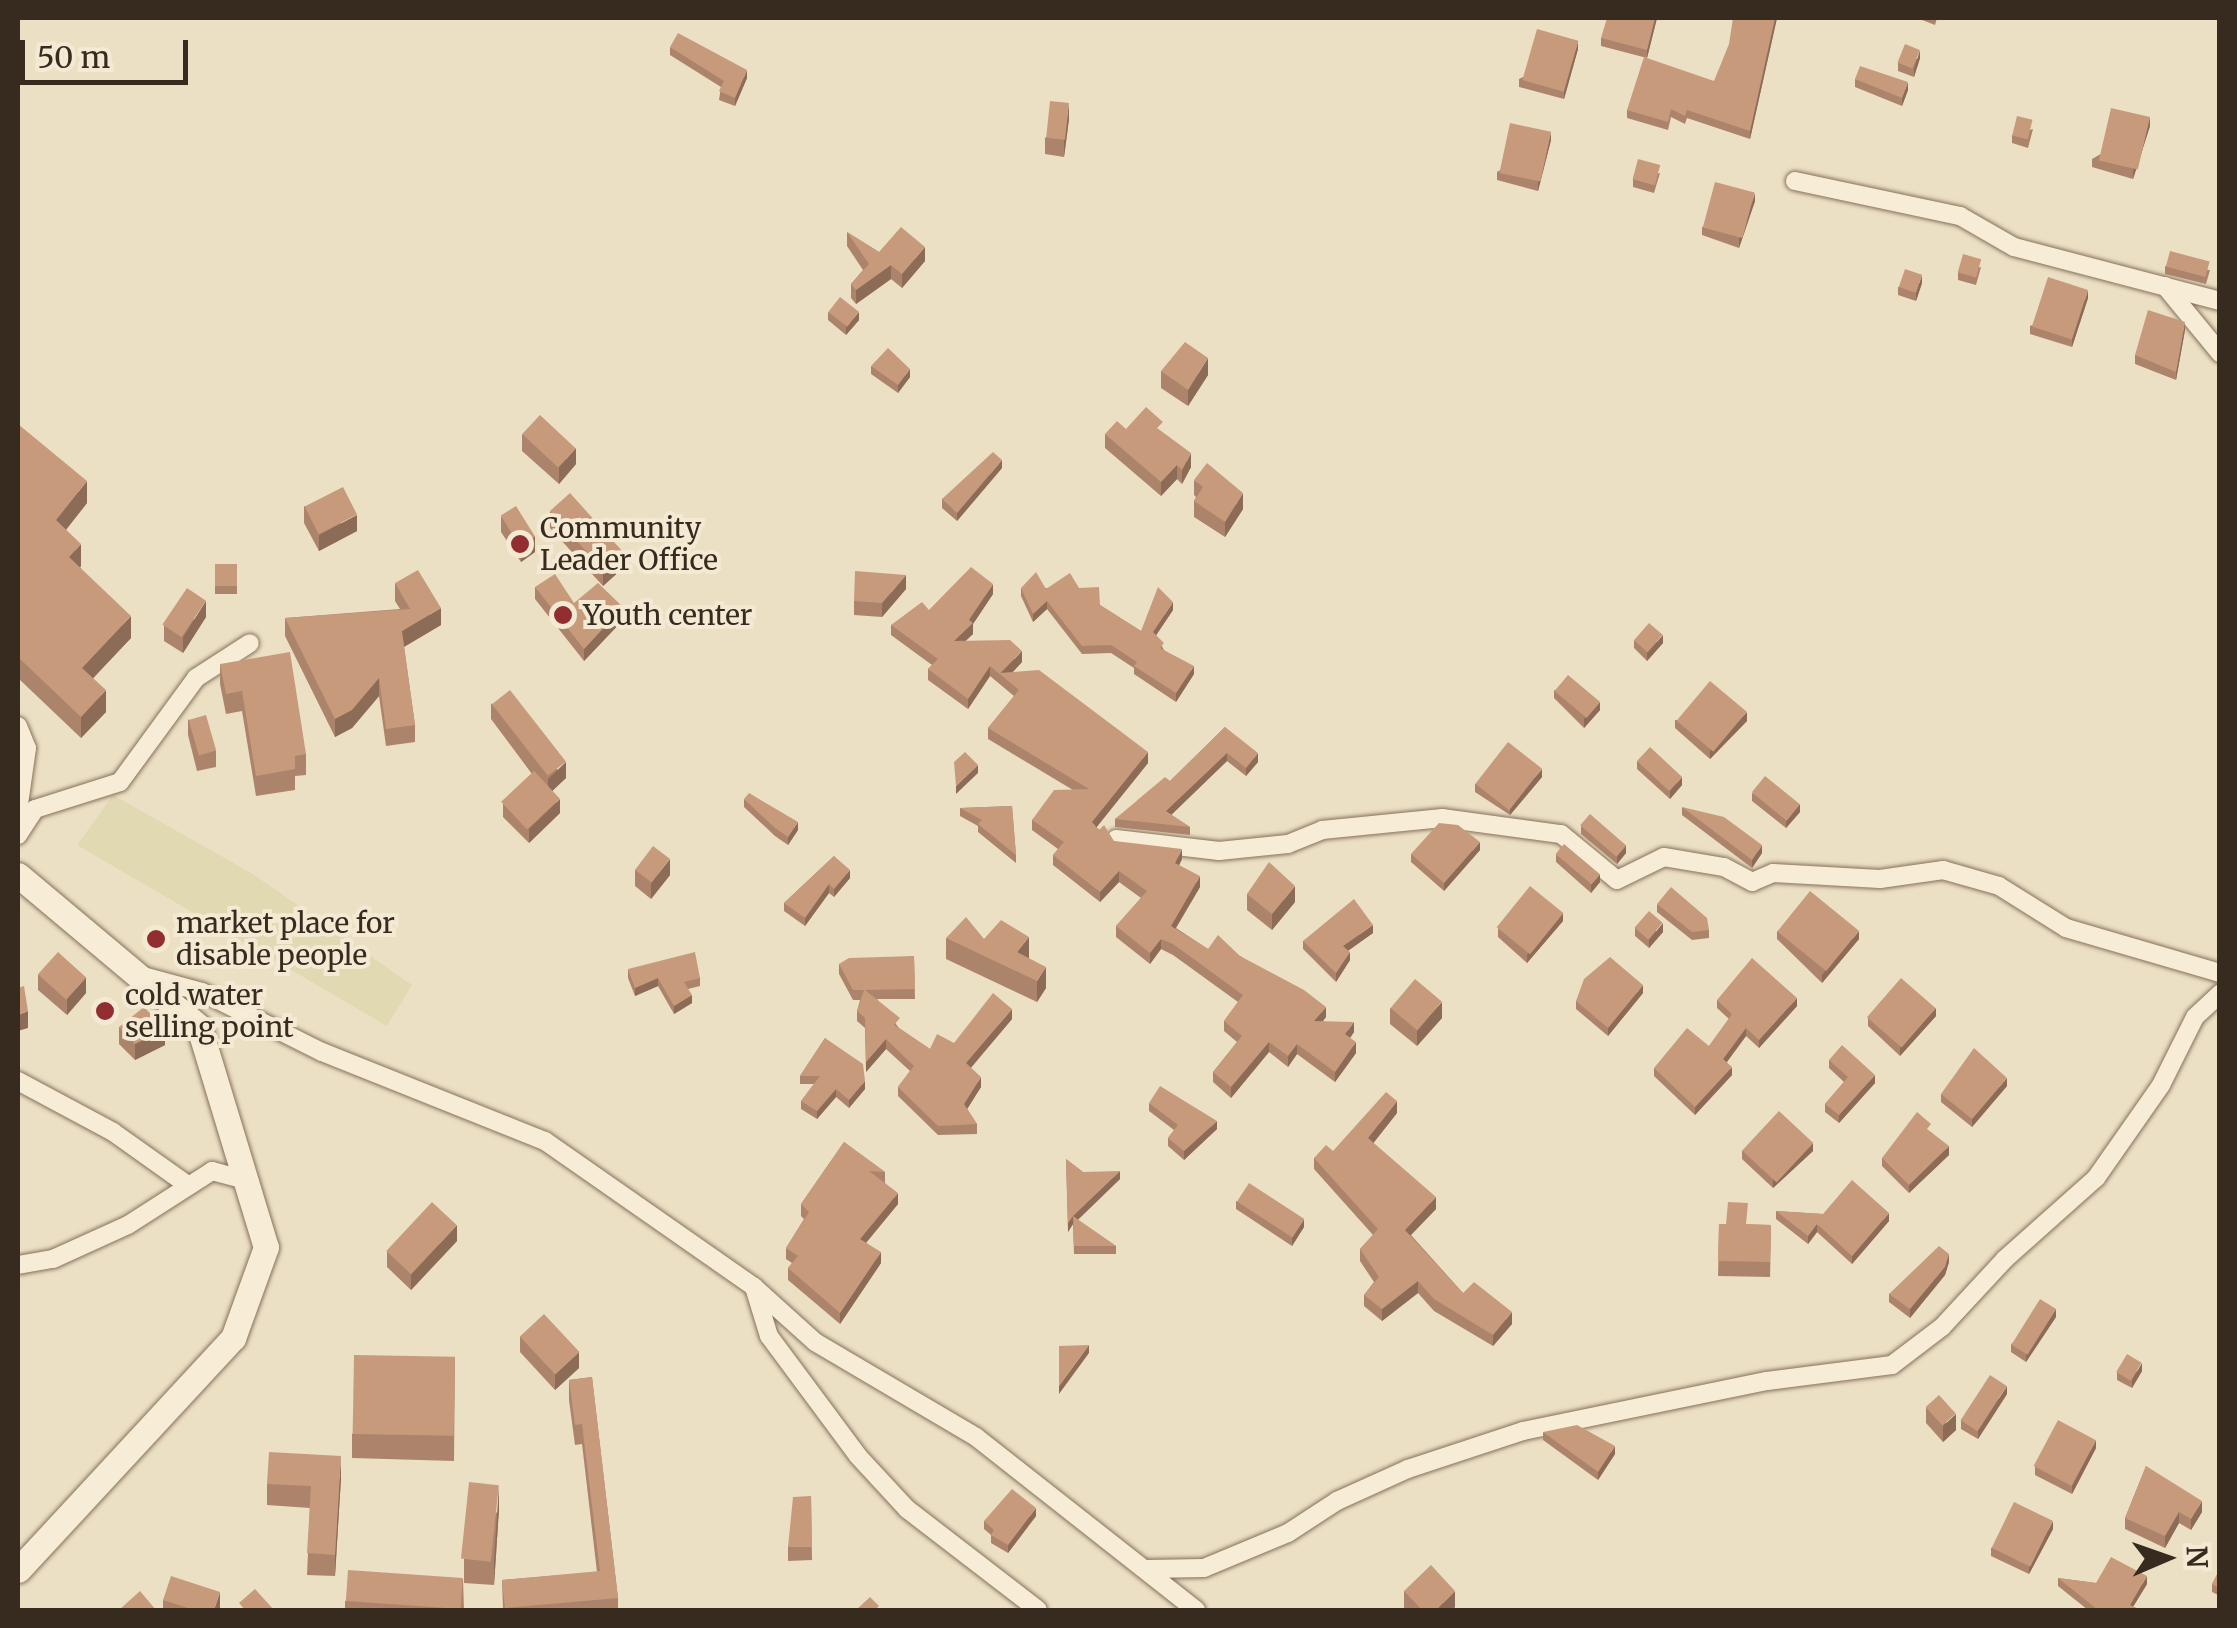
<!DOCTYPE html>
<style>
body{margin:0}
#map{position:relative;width:2237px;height:1628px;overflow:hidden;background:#ece0c4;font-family:Merriweather,serif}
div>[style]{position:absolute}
.farmland>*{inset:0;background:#e1d9b2}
.roads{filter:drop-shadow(0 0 2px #86715c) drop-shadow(0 0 2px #86715c)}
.street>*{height:18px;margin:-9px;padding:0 9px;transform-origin:9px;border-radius:9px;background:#f7edd7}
.secondary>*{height:25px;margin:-12.5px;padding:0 12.5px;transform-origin:12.5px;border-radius:12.5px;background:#f7edd7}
.wall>*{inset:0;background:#ac846b;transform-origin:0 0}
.shaded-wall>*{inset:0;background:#8c6c57}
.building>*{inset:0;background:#c89a7c;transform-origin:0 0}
.dots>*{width:28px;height:28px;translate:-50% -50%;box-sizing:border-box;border:5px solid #f4ead4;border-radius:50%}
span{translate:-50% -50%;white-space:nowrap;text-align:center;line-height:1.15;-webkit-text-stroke:8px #f4ead4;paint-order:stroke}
.poi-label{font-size:28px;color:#372a1f}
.left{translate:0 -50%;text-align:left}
.frame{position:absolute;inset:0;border:20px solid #372a1f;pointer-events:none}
.north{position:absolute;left:2117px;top:1508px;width:100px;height:100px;-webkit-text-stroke:8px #f4ead4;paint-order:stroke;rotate:88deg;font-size:28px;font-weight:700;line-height:40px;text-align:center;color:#372a1f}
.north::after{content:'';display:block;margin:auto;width:35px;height:45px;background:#372a1f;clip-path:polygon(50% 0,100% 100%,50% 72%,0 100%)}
.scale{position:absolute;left:20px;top:40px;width:168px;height:45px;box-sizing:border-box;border:5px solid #372a1f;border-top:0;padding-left:12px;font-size:30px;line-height:35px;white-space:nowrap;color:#372a1f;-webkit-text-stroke:8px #f4ead4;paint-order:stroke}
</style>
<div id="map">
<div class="farmland">
<i style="clip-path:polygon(113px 795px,253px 874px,412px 985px,387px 1026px,77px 845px)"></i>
</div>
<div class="roads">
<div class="street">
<i style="left:1795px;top:181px;width:169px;rotate:12deg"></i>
<i style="left:1960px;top:216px;width:62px;rotate:29.9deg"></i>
<i style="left:2014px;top:247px;width:213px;rotate:14.7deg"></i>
<i style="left:2165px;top:286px;width:87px;rotate:50.6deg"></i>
<i style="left:18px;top:726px;width:24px;rotate:68deg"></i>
<i style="left:27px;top:748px;width:64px;rotate:98.1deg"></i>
<i style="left:18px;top:835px;width:31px;rotate:-57deg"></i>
<i style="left:35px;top:809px;width:89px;rotate:-17.6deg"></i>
<i style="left:120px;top:782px;width:129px;rotate:-53.8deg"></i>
<i style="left:196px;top:678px;width:64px;rotate:-32.9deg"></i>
<i style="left:1116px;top:839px;width:104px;rotate:6.6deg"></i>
<i style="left:1219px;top:851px;width:69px;rotate:-5.8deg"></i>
<i style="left:1288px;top:844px;width:37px;rotate:-22deg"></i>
<i style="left:1322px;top:830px;width:121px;rotate:-5.7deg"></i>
<i style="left:1442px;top:818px;width:120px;rotate:7.7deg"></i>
<i style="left:1561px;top:834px;width:72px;rotate:39.4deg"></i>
<i style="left:1617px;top:880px;width:52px;rotate:-26.1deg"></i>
<i style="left:1664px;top:857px;width:61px;rotate:9.5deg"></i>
<i style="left:1724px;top:867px;width:32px;rotate:28deg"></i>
<i style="left:1752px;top:882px;width:23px;rotate:-23deg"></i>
<i style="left:1773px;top:873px;width:107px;rotate:3.2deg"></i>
<i style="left:1880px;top:879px;width:64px;rotate:-8.1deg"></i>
<i style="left:1943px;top:870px;width:58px;rotate:15.9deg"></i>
<i style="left:1999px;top:886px;width:79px;rotate:32.1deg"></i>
<i style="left:2066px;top:928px;width:160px;rotate:16.3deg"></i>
<i style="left:139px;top:975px;width:65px;rotate:15.1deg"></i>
<i style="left:202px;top:992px;width:134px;rotate:26.6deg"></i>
<i style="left:322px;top:1052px;width:240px;rotate:21.8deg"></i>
<i style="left:545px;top:1141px;width:255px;rotate:34.9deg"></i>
<i style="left:754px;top:1287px;width:82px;rotate:42deg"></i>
<i style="left:815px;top:1342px;width:187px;rotate:30.5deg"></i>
<i style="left:976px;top:1437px;width:280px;rotate:38.2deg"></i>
<i style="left:18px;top:1081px;width:108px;rotate:28.2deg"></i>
<i style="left:113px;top:1132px;width:93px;rotate:35.4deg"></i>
<i style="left:18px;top:1265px;width:36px;rotate:-10deg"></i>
<i style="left:53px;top:1259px;width:82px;rotate:-24.4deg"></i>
<i style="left:128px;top:1225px;width:100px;rotate:-32.7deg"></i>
<i style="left:212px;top:1171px;width:39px;rotate:15deg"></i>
<i style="left:754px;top:1287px;width:51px;rotate:73deg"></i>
<i style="left:769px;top:1336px;width:149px;rotate:53.4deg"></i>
<i style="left:858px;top:1456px;width:72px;rotate:47.2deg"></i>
<i style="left:907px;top:1509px;width:165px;rotate:37.6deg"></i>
<i style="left:1148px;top:1569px;width:56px;rotate:-1deg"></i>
<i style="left:1204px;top:1568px;width:91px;rotate:-22.6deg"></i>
<i style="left:1288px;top:1533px;width:59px;rotate:-33.1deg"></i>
<i style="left:1337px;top:1501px;width:78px;rotate:-24.3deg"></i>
<i style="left:1408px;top:1469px;width:121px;rotate:-18.3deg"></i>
<i style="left:1523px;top:1431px;width:249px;rotate:-11.6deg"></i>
<i style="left:1767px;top:1381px;width:126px;rotate:-7.3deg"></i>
<i style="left:1892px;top:1365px;width:63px;rotate:-37.2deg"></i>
<i style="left:1942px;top:1327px;width:93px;rotate:-47.2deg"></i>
<i style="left:2005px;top:1259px;width:122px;rotate:-41.7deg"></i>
<i style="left:2096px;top:1178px;width:113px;rotate:-55deg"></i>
<i style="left:2161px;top:1085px;width:76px;rotate:-63.4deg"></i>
<i style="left:2195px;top:1017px;width:34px;rotate:-43deg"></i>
</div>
<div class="secondary">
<i style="left:18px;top:875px;width:236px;rotate:40deg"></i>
<i style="left:199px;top:1027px;width:230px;rotate:73.1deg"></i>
<i style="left:266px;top:1247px;width:97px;rotate:109.9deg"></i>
<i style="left:233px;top:1338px;width:316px;rotate:132.8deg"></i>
</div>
</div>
<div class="wall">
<i style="clip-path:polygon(1657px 18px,1647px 58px,1601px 46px,1601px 38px)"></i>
<i style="clip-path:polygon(1777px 18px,1750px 139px,1687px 118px,1685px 124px,1671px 117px,1668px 130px,1627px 118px,1627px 110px,1714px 81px)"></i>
<i style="clip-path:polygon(1917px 18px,1937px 18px,1935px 25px)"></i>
<i style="clip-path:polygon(670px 47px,747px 78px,735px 106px,719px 100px,721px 87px,670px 55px)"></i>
<i style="clip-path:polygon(1578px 49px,1564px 99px,1519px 87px,1519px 79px)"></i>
<i style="clip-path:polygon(1920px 58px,1914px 77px,1898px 71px,1898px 63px)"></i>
<i style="clip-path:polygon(1855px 79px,1908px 90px,1902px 106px,1855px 87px)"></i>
<i style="clip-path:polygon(1069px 119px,1064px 157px,1045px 154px,1045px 138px)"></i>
<i style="clip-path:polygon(2150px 126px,2133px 179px,2092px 167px,2092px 159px)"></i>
<i style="clip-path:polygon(2033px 129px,2028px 148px,2012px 143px,2012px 135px)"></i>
<i style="clip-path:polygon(1551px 140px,1538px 191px,1497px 180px,1497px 172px)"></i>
<i style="clip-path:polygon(1660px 173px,1654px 193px,1633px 187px,1633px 179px)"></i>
<i style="clip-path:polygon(1755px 201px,1739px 248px,1702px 235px,1702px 227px)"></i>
<i style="clip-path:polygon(847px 232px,879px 252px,925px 261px,902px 288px,891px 279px,856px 304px,851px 298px,851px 284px,863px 270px,847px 246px)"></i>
<i style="clip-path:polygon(2165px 266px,2210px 270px,2206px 284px,2165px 274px)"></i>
<i style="clip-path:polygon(1981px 267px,1976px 285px,1958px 280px,1958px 272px)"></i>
<i style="clip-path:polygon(1922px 283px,1916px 301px,1898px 295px,1898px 287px)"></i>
<i style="clip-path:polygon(2088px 298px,2072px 347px,2030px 334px,2030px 326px)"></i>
<i style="clip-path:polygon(828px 312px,859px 320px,846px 335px,828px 320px)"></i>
<i style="clip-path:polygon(2185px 330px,2176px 380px,2135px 364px,2135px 355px)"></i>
<i style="clip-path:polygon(871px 366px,910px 377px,898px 393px,871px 374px)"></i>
<i style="clip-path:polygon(1161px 371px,1208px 375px,1188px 406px,1161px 388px)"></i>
<i style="clip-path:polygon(18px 424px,87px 503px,66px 530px,81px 566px,80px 567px,131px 638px,93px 678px,106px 712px,81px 738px,18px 678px)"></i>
<i style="clip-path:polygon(1126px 429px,1163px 433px,1191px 467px,1182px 484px,1177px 479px,1161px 496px,1105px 448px,1105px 434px)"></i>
<i style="clip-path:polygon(522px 434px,576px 464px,559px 484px,522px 451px)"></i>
<i style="clip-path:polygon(1002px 468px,957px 521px,942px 508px,942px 499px)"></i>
<i style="clip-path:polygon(1194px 480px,1243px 509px,1225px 537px,1194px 517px,1194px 501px,1196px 497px,1194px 495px)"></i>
<i style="clip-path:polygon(304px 506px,357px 531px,319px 551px,304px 523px)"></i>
<i style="clip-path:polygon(550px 511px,623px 568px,603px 586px,550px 528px)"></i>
<i style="clip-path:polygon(501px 516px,535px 552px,521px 562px,501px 532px)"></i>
<i style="left:215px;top:564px;width:22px;height:30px"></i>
<i style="clip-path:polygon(395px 583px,441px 625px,404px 647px,415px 725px,415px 742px,386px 746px,379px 696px,352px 728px,335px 737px,285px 636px,285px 618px,400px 609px,395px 601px)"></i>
<i style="clip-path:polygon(535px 587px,574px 603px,623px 620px,584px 661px,535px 599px)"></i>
<i style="clip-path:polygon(1021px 588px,1079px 588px,1100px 605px,1141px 631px,1173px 610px,1156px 635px,1164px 650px,1194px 674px,1176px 702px,1134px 674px,1134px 668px,1111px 653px,1082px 654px,1047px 609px,1033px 622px,1021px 596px)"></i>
<i style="clip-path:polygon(906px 589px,882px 617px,854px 615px,854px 601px)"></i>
<i style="clip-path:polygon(993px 594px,973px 624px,973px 634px,965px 641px,1022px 662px,1012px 673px,1148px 763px,1096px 827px,1114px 841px,1182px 859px,1179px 865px,1200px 887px,1176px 928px,1208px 949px,1240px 956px,1326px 1017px,1323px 1021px,1354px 1032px,1350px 1038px,1356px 1053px,1335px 1082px,1297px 1054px,1288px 1067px,1269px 1052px,1231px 1098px,1213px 1082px,1213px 1072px,1237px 1042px,1224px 1031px,1224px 1021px,1238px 1002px,1173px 955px,1161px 949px,1150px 964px,1116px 937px,1116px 926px,1141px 898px,1119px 882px,1100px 902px,1053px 865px,1053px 855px,1058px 849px,1032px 830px,1032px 820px,1073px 790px,988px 739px,988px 728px,1014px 696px,990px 676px,968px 709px,928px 680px,928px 669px,932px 665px,891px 635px,891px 625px,929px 610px)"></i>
<i style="clip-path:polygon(206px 617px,183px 653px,164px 641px,164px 625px)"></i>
<i style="clip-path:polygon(1634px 640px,1663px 643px,1647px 661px,1634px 648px)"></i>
<i style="clip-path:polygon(220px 664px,306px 754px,306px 775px,295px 776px,295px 790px,256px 796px,242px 711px,226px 714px,220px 684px)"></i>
<i style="clip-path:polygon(1554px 690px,1600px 710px,1584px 728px,1554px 698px)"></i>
<i style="clip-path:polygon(491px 703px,566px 778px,552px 791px,560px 813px,529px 843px,503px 817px,503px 803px,532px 774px,491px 719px)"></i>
<i style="clip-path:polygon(188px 719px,216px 751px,216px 767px,197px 771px,188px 735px)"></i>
<i style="clip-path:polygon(1675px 720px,1747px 721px,1710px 759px,1675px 728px)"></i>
<i style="clip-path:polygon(1225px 727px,1258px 762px,1246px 776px,1227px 761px,1171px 815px,1190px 827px,1190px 835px,1115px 827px,1115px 819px,1170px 781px)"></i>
<i style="clip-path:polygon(1637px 761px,1682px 785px,1670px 799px,1637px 769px)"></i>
<i style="clip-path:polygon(1542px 777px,1510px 815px,1475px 792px,1475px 784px)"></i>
<i style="clip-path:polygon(1752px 793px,1800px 812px,1786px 828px,1752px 801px)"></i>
<i style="clip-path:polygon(744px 799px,798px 830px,788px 845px,775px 836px,744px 807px)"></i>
<i style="clip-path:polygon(1012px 806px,1016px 855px,1016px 863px,978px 832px,978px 826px,960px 816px,960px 808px)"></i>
<i style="clip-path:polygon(1682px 807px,1762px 853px,1752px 868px,1682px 815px)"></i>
<i style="clip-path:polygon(1581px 826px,1626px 853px,1617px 864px,1581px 834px)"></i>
<i style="clip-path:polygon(1480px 850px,1444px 891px,1411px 862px,1411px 854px)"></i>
<i style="clip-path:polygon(1556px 854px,1600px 882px,1591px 893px,1556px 862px)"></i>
<i style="clip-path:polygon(834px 856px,850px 878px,834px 897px,829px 893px,805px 926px,784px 911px,784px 903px)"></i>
<i style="clip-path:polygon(635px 870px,670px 875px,651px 899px,635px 886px)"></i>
<i style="clip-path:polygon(1247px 894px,1295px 902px,1272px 930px,1247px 910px)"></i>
<i style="clip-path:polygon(1657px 904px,1709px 930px,1709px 938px,1692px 940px,1657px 912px)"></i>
<i style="clip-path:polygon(1563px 921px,1527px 963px,1498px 937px,1498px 928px)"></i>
<i style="clip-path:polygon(1635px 928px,1663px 932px,1649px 948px,1635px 936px)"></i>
<i style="clip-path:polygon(1777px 931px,1859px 939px,1822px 983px,1777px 939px)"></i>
<i style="clip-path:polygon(1373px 933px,1348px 951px,1350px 960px,1336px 982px,1303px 949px,1303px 941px)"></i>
<i style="clip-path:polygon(946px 938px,984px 939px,1046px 988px,1037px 1002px,946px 959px)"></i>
<i style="clip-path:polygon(914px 956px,915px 999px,877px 999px,899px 1028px,930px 1049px,954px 1043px,1012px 1019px,971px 1068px,981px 1087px,967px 1109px,977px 1124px,977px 1134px,938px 1135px,898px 1096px,898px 1087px,910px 1071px,886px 1049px,866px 1072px,865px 1028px,857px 1021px,857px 1011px,860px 1000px,853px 1000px,839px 974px,839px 964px)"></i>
<i style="clip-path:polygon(628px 969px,700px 978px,700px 986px,688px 989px,692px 1003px,674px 1014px,658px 986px,635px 996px,628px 978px)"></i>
<i style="clip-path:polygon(38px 974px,86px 993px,67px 1015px,38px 990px)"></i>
<i style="clip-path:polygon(1643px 993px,1608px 1036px,1576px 1009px,1576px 1001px)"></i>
<i style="clip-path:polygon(1717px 1000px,1797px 1006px,1759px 1048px,1746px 1036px,1727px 1062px,1732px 1075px,1695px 1115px,1654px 1076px,1654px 1068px,1709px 1046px,1729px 1019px,1717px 1008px)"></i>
<i style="clip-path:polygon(1390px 1008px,1442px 1018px,1417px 1046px,1390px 1024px)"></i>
<i style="clip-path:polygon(1936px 1016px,1900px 1056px,1868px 1026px,1868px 1018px)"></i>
<i style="clip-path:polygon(119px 1027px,165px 1045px,135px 1060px,119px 1044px)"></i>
<i style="clip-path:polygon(825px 1038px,865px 1089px,849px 1108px,836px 1097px,817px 1119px,801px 1109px,801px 1101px,814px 1084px,800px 1084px,800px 1076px)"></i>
<i style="clip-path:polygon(1829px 1060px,1875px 1083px,1839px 1123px,1825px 1112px,1825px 1104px,1844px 1082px,1829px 1068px)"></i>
<i style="clip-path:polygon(2007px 1086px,1972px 1127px,1941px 1102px,1941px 1094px)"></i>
<i style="clip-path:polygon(1149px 1103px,1217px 1129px,1184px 1160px,1168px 1146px,1168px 1138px,1174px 1130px,1149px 1111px)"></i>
<i style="clip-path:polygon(1397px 1113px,1373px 1143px,1436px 1209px,1411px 1235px,1463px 1293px,1512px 1324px,1493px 1346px,1434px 1311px,1418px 1293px,1382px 1321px,1364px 1306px,1364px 1295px,1374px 1282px,1360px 1261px,1360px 1249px,1373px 1235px,1314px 1169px,1314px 1158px,1333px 1151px)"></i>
<i style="clip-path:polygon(1931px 1132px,1949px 1155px,1909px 1193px,1882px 1166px,1882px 1158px)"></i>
<i style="clip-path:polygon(844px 1142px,885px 1172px,885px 1183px,898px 1204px,866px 1243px,881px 1263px,840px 1324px,788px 1280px,788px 1268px,792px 1263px,786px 1259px,786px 1248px,804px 1219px,801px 1216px,801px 1204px)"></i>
<i style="clip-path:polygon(1742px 1151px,1813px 1151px,1773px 1188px,1742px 1159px)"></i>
<i style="clip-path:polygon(1066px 1159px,1083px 1172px,1120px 1179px,1078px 1220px,1116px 1246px,1116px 1254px,1074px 1254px,1073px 1224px,1068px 1232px)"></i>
<i style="clip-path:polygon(1236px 1201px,1304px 1227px,1292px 1246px,1236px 1209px)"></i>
<i style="clip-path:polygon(1776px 1211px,1823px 1214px,1889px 1221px,1852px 1264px,1817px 1232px,1808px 1244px,1776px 1219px)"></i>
<i style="left:1719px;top:1224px;width:52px;height:52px;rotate:1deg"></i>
<i style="clip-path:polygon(457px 1241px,411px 1290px,387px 1267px,387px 1251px)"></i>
<i style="clip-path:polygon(1949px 1262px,1945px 1275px,1910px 1318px,1889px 1302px,1889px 1294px)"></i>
<i style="clip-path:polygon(2056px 1317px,2026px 1362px,2011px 1352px,2011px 1344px)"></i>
<i style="clip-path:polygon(520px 1336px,579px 1368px,555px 1390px,520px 1352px)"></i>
<i style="clip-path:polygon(455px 1357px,454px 1461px,352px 1458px,352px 1434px)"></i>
<i style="clip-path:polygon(2142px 1371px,2132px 1388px,2117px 1380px,2117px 1372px)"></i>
<i style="clip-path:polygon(592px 1377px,618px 1598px,618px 1610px,503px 1610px,502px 1580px,597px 1572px,582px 1444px,575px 1445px,569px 1400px,569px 1380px)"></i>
<i style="clip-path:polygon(2007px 1394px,1978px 1439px,1961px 1429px,1961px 1420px)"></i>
<i style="clip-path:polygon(1926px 1407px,1956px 1430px,1943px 1442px,1926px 1423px)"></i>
<i style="clip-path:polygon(1543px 1432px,1615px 1454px,1598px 1480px,1543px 1440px)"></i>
<i style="clip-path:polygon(2096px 1448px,2072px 1494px,2035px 1475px,2035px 1467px)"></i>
<i style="clip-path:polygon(2146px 1466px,2202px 1512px,2191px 1530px,2179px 1523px,2165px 1548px,2125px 1529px,2125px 1518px)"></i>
<i style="clip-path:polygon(341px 1478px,335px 1576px,307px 1575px,310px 1508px,267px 1505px,267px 1484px)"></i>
<i style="clip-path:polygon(811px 1496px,812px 1560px,788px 1561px,788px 1547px)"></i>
<i style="clip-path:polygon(499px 1509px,494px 1585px,464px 1583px,464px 1559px)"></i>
<i style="clip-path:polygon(1036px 1516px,1008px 1553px,991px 1543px,991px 1535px,984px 1529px,984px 1521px)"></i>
<i style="clip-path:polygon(2053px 1529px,2029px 1574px,1991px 1556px,1991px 1548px)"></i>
<i style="clip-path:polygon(2220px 1569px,2220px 1596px,2212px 1592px,2212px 1584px)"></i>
<i style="clip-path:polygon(2058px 1578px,2096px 1583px,2147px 1584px,2133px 1607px,2141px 1610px,2088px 1610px,2058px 1586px)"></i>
<i style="clip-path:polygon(463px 1579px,464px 1610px,345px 1610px,345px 1601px)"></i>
<i style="clip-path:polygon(1404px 1591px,1455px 1607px,1452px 1610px,1407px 1610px,1404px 1608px)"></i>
<i style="clip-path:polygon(163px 1600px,220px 1608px,220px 1610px,163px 1610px)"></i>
</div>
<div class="shaded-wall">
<i style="clip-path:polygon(1655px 18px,1657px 18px,1647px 58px,1647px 50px)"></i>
<i style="clip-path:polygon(1775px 18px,1777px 18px,1750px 139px,1750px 131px)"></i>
<i style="clip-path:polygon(1578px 41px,1578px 49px,1564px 99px,1564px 91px)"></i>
<i style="clip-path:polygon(1920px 50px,1920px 58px,1914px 77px,1914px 69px)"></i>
<i style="clip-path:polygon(747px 70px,747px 78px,735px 106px,735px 98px)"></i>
<i style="clip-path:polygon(1908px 82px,1908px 90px,1902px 106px,1902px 98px)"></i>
<i style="clip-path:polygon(1069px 103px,1069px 119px,1064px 157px,1064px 140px)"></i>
<i style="clip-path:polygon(2150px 117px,2150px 126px,2133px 179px,2133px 171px)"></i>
<i style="clip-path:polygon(1551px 132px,1551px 140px,1538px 191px,1538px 183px)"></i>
<i style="clip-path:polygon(1755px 193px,1755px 201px,1739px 248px,1739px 240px)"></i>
<i style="clip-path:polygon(925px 247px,925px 261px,902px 288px,902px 274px)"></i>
<i style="clip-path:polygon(891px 265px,891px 279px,856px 304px,856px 290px)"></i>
<i style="clip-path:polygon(1922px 275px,1922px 283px,1916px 301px,1916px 293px)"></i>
<i style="clip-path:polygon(2088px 290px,2088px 298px,2072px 347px,2072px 339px)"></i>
<i style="clip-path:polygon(859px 312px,859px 320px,846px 335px,846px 327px)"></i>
<i style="clip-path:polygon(2185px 322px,2185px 330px,2176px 380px,2176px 372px)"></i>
<i style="clip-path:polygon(1208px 358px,1208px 375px,1188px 406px,1188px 390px)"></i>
<i style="clip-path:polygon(910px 369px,910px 377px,898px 393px,898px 385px)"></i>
<i style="clip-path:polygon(576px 448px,576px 464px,559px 484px,559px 467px)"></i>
<i style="clip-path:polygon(1191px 453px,1191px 467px,1182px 484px,1182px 470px)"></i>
<i style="clip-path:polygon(1002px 460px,1002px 468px,957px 521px,957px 513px)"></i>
<i style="clip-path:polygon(1177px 465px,1177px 479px,1161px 496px,1161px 482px)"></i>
<i style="clip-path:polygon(87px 481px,87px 503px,56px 542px,56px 520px)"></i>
<i style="clip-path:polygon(1243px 493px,1243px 509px,1225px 537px,1225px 522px)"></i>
<i style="clip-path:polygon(357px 515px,357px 531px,319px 551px,319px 535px)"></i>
<i style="clip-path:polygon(535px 536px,535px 552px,521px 562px,521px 546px)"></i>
<i style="clip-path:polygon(81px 544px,81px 566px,69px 579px,69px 557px)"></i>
<i style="clip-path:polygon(623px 552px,623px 568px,603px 586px,603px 570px)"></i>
<i style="clip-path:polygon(906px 575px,906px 589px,882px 617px,882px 603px)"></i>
<i style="clip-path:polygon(993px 584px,993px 594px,973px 624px,973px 634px,954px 652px,954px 641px)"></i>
<i style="clip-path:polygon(206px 601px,206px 617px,183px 653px,183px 637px)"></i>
<i style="clip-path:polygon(1047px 601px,1047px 609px,1033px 622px,1033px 614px)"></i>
<i style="clip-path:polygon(1173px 602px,1173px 610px,1153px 640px,1153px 632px)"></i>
<i style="clip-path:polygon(623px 607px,623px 620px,584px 661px,584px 649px)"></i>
<i style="clip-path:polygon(441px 608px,441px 625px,402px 648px,402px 631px)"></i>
<i style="clip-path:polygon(131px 616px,131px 638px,82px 690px,82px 668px)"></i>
<i style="clip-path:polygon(1663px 635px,1663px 643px,1647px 661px,1647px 653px)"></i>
<i style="clip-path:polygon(1022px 651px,1022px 662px,1006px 679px,1000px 674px)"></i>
<i style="clip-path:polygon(990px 666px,990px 676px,968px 709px,968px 699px)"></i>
<i style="clip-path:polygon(1194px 666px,1194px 674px,1176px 702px,1176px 693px)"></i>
<i style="clip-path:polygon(379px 678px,379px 696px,352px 728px,335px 737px,335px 719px)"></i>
<i style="clip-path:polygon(106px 690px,106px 712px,81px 738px,81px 717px)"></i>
<i style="clip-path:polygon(1600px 702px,1600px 710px,1584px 728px,1584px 719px)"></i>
<i style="clip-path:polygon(1747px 712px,1747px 721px,1710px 759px,1710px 751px)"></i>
<i style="clip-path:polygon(1148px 752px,1148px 763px,1092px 833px,1092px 822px)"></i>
<i style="clip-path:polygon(1227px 753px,1227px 761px,1166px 820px,1166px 811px)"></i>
<i style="clip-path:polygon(1258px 753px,1258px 762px,1246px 776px,1246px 768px)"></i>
<i style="clip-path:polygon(566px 762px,566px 778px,548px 795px,548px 779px)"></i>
<i style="clip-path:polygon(978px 765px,978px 773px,956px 794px,956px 786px)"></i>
<i style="clip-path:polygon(1542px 769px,1542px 777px,1510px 815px,1510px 806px)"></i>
<i style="clip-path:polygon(1682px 777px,1682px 785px,1670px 799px,1670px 791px)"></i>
<i style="clip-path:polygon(560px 799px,560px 813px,529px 843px,529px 829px)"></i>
<i style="clip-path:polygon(1800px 804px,1800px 812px,1786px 828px,1786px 820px)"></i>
<i style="clip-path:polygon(798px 822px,798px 830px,788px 845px,788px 837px)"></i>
<i style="clip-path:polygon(1480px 842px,1480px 850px,1444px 891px,1444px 883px)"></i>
<i style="clip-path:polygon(1626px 845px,1626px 853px,1617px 864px,1617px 856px)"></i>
<i style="clip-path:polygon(1762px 845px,1762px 853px,1752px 868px,1752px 860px)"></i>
<i style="clip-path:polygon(1182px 849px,1182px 859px,1175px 874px,1175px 863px)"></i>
<i style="clip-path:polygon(670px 859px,670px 875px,651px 899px,651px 883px)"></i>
<i style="clip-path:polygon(850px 870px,850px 878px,834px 897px,834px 889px)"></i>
<i style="clip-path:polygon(1119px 871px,1119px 882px,1100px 902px,1100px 892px)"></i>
<i style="clip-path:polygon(1600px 874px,1600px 882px,1591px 893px,1591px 885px)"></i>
<i style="clip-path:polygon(1200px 876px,1200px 887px,1171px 936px,1171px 926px)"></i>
<i style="clip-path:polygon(829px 884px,829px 893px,805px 926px,805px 918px)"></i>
<i style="clip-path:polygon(1295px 886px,1295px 902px,1272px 930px,1272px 914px)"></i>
<i style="clip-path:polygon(1563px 913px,1563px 921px,1527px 963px,1527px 955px)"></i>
<i style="clip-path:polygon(1663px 923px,1663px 932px,1649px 948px,1649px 940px)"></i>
<i style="clip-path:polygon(1373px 925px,1373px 933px,1343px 954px,1343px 946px)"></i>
<i style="clip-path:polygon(1859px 931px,1859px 939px,1822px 983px,1822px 975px)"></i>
<i style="clip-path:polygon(1029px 937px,1029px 958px,1017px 973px,1017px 952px)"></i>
<i style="clip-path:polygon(1161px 939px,1161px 949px,1150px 964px,1150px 953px)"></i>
<i style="clip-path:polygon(1350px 952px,1350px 960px,1336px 982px,1336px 973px)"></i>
<i style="clip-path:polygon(1046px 967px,1046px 988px,1037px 1002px,1037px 981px)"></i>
<i style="clip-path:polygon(86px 977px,86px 993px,67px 1015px,67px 999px)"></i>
<i style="clip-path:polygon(658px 978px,658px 986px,635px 996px,635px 988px)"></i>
<i style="clip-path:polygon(1643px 985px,1643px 993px,1608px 1036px,1608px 1028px)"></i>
<i style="clip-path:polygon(692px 995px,692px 1003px,674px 1014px,674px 1006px)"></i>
<i style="clip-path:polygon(1797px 998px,1797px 1006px,1759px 1048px,1759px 1040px)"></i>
<i style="clip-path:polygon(1442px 1002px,1442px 1018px,1417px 1046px,1417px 1029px)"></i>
<i style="clip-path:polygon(1326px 1007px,1326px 1017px,1314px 1032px,1314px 1021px)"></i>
<i style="clip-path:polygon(1936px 1008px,1936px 1016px,1900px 1056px,1900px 1047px)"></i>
<i style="clip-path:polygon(1012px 1009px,1012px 1019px,966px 1073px,966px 1063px)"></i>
<i style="clip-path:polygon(28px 1011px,28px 1028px,18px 1031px,18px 1015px)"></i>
<i style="clip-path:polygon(1354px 1022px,1354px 1032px,1345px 1045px,1345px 1034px)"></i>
<i style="clip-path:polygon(1746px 1028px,1746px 1036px,1723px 1067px,1723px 1059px)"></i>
<i style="clip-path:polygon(165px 1029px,165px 1045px,135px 1060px,135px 1044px)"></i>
<i style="clip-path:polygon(886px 1039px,886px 1049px,866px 1072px,866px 1062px)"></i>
<i style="clip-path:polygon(1269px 1042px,1269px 1052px,1231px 1098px,1231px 1087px)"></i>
<i style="clip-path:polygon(1356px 1042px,1356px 1053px,1335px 1082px,1335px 1072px)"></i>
<i style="clip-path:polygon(1297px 1044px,1297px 1054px,1288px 1067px,1288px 1056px)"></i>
<i style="clip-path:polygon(1732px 1067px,1732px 1075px,1695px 1115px,1695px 1107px)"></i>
<i style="clip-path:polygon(1875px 1075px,1875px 1083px,1839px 1123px,1839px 1115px)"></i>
<i style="clip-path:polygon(981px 1077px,981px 1087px,964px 1114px,964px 1104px)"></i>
<i style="clip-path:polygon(2007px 1078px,2007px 1086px,1972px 1127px,1972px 1119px)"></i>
<i style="clip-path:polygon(865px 1081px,865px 1089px,849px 1108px,849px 1100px)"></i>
<i style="clip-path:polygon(836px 1089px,836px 1097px,817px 1119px,817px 1111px)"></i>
<i style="clip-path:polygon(1397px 1101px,1397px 1113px,1368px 1150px,1368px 1138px)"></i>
<i style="clip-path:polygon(1217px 1121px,1217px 1129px,1184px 1160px,1184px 1151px)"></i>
<i style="clip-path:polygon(1813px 1143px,1813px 1151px,1773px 1188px,1773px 1179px)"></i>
<i style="clip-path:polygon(1949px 1146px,1949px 1155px,1909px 1193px,1909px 1185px)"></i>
<i style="clip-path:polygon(1120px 1171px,1120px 1179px,1073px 1224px,1073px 1216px)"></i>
<i style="clip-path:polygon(898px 1193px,898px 1204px,860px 1250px,860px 1239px)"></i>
<i style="clip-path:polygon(1436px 1197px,1436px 1209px,1405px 1241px,1405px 1230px)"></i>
<i style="clip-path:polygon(1889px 1213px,1889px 1221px,1852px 1264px,1852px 1256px)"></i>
<i style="clip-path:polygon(1073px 1216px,1073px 1224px,1068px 1232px,1068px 1223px)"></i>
<i style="clip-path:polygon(1304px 1219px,1304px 1227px,1292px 1246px,1292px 1238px)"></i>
<i style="clip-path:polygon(1817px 1224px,1817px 1232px,1808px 1244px,1808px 1236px)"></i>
<i style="clip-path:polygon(457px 1225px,457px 1241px,411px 1290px,411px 1274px)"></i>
<i style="clip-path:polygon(881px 1252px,881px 1263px,840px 1324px,840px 1313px)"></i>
<i style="clip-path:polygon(1949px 1254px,1949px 1262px,1945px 1275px,1910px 1318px,1910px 1309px)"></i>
<i style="clip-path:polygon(1418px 1281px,1418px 1293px,1382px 1321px,1382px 1309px)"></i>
<i style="clip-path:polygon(2056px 1309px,2056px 1317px,2026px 1362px,2026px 1354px)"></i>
<i style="clip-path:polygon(1512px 1312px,1512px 1324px,1493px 1346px,1493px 1335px)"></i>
<i style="clip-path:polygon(1089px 1345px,1089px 1353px,1059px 1394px,1059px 1386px)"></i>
<i style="clip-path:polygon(579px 1352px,579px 1368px,555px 1390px,555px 1374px)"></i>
<i style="clip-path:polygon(2142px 1363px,2142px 1371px,2132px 1388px,2132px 1380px)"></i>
<i style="clip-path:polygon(2007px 1386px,2007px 1394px,1978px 1439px,1978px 1431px)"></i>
<i style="clip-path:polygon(1956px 1414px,1956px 1430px,1943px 1442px,1943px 1426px)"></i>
<i style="clip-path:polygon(2096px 1440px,2096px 1448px,2072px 1494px,2072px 1486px)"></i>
<i style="clip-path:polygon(1615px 1446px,1615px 1454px,1598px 1480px,1598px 1472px)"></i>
<i style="clip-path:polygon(341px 1456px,341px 1478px,335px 1576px,335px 1555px)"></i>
<i style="clip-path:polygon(499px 1485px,499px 1509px,494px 1585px,494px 1561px)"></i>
<i style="clip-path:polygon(2202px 1501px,2202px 1512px,2191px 1530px,2191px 1519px)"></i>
<i style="clip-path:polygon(1036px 1508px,1036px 1516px,1008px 1553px,1008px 1545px)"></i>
<i style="clip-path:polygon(2179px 1512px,2179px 1523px,2165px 1548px,2165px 1536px)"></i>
<i style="clip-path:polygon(2053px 1521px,2053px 1529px,2029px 1574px,2029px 1566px)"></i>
<i style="clip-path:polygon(2147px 1576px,2147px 1584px,2131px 1610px,2130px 1605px)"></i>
<i style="clip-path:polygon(1455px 1591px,1455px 1607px,1452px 1610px,1436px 1610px)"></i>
<i style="clip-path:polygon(220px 1592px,220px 1610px,214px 1610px)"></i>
</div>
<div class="building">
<i style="clip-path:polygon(1607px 18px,1655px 18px,1647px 50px,1601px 38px)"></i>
<i style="clip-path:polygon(1733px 18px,1775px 18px,1750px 131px,1687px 110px,1685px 116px,1671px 109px,1668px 122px,1627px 110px,1644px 57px,1714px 81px,1729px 44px)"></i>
<i style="left:1537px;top:29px;width:43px;height:53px;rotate:16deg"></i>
<i style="clip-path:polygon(678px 33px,747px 70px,735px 98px,719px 91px,724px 81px,670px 47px)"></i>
<i style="left:1905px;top:44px;width:16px;height:20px;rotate:22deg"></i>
<i style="clip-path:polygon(1860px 66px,1908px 82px,1902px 98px,1855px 79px)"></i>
<i style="left:1050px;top:101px;width:19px;height:37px;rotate:6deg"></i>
<i style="left:2111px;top:108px;width:40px;height:54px;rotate:13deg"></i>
<i style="left:2017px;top:116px;width:16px;height:20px;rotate:14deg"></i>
<i style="left:1510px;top:123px;width:42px;height:51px;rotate:12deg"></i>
<i style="left:1638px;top:159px;width:23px;height:21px;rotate:15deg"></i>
<i style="left:1715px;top:182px;width:41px;height:47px;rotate:15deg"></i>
<i style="clip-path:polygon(901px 227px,925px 247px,902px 274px,891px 265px,856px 290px,851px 284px,869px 264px,847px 232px,879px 252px)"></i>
<i style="left:2170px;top:251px;width:41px;height:16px;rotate:15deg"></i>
<i style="left:1963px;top:254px;width:19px;height:19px;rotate:16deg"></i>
<i style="left:1905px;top:269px;width:18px;height:19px;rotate:19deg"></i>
<i style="left:2048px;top:277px;width:42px;height:52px;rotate:18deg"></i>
<i style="left:840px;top:297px;width:24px;height:19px;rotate:38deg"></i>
<i style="clip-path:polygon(2148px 310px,2185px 322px,2176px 372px,2135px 355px)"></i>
<i style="clip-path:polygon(1185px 342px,1208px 358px,1188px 390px,1161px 371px)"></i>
<i style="clip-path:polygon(888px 348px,910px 369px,898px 385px,871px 366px)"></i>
<i style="clip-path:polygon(1146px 407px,1163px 422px,1157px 428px,1191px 453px,1182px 470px,1177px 465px,1161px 482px,1105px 434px,1117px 421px,1126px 429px)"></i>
<i style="left:540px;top:415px;width:49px;height:26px;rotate:43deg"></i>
<i style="clip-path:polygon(18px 424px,87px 481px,56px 520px,81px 544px,69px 557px,131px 616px,82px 668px,106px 690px,81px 717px,18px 657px)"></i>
<i style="clip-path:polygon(993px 452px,1002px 460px,957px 513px,942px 499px)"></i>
<i style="clip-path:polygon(1207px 463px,1243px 493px,1225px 522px,1194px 501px,1203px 487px,1194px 480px)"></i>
<i style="left:343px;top:487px;width:31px;height:43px;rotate:63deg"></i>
<i style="left:570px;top:493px;width:79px;height:27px;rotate:48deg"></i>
<i style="left:516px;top:506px;width:36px;height:18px;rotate:58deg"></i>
<i style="left:215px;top:564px;width:22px;height:22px"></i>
<i style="clip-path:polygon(971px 567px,993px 584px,969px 620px,973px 623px,954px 641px,1010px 640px,1022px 651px,1000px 673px,1039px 670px,1148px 752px,1092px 822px,1099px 830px,1104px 825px,1114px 841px,1182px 849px,1175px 863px,1200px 876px,1171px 926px,1208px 949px,1218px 935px,1240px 956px,1304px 990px,1326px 1007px,1314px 1021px,1354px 1022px,1345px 1034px,1356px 1042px,1335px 1072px,1297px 1044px,1288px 1056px,1269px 1042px,1231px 1087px,1213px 1072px,1242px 1036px,1224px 1021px,1243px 995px,1173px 944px,1161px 939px,1150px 953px,1116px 926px,1147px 891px,1119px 871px,1100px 892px,1053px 855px,1064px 842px,1032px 820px,1054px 790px,1089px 789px,988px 728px,1019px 690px,990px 666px,968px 699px,928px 669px,938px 659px,891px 625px,922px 602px,929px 610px)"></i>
<i style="clip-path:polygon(418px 570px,441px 608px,402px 631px,415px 725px,386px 729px,379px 678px,352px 710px,335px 719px,285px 618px,410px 609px,395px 583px)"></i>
<i style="clip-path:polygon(855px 571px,906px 575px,882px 603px,854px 601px)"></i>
<i style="clip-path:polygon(1036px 572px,1046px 589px,1070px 573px,1079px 588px,1099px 587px,1100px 605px,1141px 631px,1158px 587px,1173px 602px,1153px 632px,1164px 643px,1160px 648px,1194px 666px,1176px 693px,1134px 666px,1137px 662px,1111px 645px,1082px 646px,1047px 601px,1033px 614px,1021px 588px)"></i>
<i style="clip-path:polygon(555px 574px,574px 603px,598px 583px,623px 607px,584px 649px,535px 587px)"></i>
<i style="left:187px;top:588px;width:23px;height:44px;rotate:34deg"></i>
<i style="left:1649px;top:623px;width:18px;height:23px;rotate:41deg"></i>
<i style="clip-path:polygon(290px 652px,306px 754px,295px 756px,295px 769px,256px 776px,242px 691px,226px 694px,220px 664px)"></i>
<i style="left:1568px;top:675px;width:42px;height:21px;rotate:40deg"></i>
<i style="left:1710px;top:681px;width:48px;height:52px;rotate:40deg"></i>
<i style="left:510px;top:690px;width:91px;height:23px;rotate:52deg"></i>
<i style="left:206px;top:715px;width:37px;height:18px;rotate:74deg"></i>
<i style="clip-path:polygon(1225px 727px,1258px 753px,1246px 768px,1227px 753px,1166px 811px,1190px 827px,1115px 819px,1165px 777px,1170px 781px)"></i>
<i style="left:1508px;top:742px;width:43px;height:53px;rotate:38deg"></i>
<i style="left:1650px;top:747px;width:44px;height:19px;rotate:43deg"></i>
<i style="clip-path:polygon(965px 752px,978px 765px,956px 786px,954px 762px)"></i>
<i style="left:534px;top:771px;width:38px;height:45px;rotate:47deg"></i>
<i style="left:1765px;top:776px;width:45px;height:21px;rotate:39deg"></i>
<i style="clip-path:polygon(749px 793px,798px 822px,788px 837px,775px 828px,744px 799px)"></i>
<i style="clip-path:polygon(1012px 806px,1016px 855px,978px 824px,982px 820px,960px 808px)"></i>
<i style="clip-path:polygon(1682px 807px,1724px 817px,1762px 845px,1752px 860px)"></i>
<i style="left:1590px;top:814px;width:48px;height:15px;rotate:41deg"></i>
<i style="clip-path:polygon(1439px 823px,1458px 825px,1480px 842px,1444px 883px,1411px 854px)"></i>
<i style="left:1564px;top:844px;width:47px;height:13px;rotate:40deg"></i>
<i style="left:653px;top:846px;width:21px;height:30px;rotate:37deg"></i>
<i style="clip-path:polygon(834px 856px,850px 870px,834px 889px,829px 884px,805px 918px,784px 903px)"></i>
<i style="clip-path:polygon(1269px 862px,1295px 886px,1272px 914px,1247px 894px)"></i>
<i style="left:1530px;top:886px;width:43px;height:53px;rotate:39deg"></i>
<i style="clip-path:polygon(1671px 887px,1707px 918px,1709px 930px,1692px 932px,1657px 904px)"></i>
<i style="left:1810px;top:891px;width:63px;height:52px;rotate:39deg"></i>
<i style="clip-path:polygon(1354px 899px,1373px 925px,1343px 946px,1350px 952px,1336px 973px,1303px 941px)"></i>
<i style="left:1649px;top:911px;width:18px;height:22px;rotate:41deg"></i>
<i style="clip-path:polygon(966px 917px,984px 939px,1001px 920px,1029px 937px,1017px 952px,1046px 967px,1037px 981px,946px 938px)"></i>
<i style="left:58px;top:952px;width:38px;height:30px;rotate:42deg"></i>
<i style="clip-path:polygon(695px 952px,700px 978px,684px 982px,692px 995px,674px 1006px,658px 978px,635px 988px,628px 969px)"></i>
<i style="clip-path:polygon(914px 956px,915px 989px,865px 990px,900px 1018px,894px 1025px,930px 1049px,937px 1034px,954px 1043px,993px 993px,1012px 1009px,966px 1063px,981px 1077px,964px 1104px,977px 1124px,938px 1126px,898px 1087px,914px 1066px,886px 1039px,866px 1062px,865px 1018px,857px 1011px,864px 990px,853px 990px,839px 964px,849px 958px)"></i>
<i style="clip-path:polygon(1610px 957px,1643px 985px,1608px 1028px,1576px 1001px,1584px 979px)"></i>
<i style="clip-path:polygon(1752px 958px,1797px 998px,1759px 1040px,1746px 1028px,1723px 1059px,1732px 1067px,1695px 1107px,1654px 1068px,1687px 1028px,1709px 1046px,1732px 1014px,1717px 1000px)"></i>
<i style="left:1901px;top:978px;width:46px;height:52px;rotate:41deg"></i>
<i style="left:1415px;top:979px;width:35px;height:38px;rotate:40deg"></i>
<i style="clip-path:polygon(24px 986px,28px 1011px,18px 1015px,18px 988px)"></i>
<i style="clip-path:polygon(144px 1007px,165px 1029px,135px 1044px,119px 1027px)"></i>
<i style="clip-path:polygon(825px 1038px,863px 1064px,865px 1081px,849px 1100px,836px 1089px,817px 1111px,801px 1101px,820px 1076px,800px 1076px)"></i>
<i style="clip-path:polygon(1842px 1045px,1875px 1075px,1839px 1115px,1825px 1104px,1848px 1077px,1829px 1060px)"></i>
<i style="clip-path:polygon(1974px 1048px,2007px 1078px,1972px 1119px,1941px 1094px)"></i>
<i style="clip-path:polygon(1160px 1086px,1217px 1121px,1184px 1151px,1168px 1138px,1178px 1125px,1149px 1103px)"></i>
<i style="clip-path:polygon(1386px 1092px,1397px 1101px,1368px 1138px,1436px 1197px,1405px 1230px,1463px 1293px,1474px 1282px,1512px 1312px,1493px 1335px,1434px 1299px,1418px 1281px,1382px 1309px,1364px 1295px,1379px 1277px,1360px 1249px,1378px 1229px,1314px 1158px,1326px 1145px,1333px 1151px)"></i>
<i style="left:1779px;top:1111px;width:47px;height:54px;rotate:43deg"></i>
<i style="clip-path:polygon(1917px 1112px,1931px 1124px,1927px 1129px,1949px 1146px,1909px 1185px,1882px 1158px)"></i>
<i style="clip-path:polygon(844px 1142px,885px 1172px,869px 1171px,898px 1193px,860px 1239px,881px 1252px,840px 1313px,788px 1268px,798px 1256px,786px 1248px,809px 1212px,801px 1204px)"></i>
<i style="clip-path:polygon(1066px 1159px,1083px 1172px,1120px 1171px,1073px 1216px,1116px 1246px,1074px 1246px,1073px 1216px,1068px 1223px)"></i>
<i style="clip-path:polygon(1852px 1180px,1889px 1213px,1852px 1256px,1817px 1224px,1808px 1236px,1776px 1211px,1823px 1214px)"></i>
<i style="left:1249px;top:1183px;width:66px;height:22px;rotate:33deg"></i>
<i style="left:432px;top:1202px;width:34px;height:67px;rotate:43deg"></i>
<i style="clip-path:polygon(1728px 1202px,1748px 1203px,1746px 1224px,1771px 1225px,1770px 1262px,1718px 1261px,1719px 1224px,1726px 1224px)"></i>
<i style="clip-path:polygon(1939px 1246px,1949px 1254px,1945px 1267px,1910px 1309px,1889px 1294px)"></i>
<i style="left:2040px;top:1299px;width:19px;height:54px;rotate:32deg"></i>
<i style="left:544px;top:1314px;width:52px;height:33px;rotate:47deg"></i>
<i style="clip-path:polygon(1089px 1345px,1059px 1386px,1059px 1346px)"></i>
<i style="left:2127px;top:1354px;width:17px;height:21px;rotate:31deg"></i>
<i style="left:354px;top:1355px;width:101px;height:79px;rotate:1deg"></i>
<i style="left:1990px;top:1375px;width:20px;height:54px;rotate:33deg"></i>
<i style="clip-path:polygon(592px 1377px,618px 1598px,505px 1608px,502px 1580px,600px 1571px,582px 1424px,575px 1425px,569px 1380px)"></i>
<i style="left:1939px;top:1395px;width:25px;height:18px;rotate:48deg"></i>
<i style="left:2058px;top:1420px;width:43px;height:52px;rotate:28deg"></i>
<i style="clip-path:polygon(1577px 1425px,1615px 1446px,1598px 1472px,1543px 1432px)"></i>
<i style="clip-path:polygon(269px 1452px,341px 1456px,335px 1555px,307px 1553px,311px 1486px,267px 1484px)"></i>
<i style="clip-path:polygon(2146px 1466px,2202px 1501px,2191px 1519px,2179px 1512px,2165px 1536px,2125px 1518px)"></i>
<i style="left:469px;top:1482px;width:30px;height:77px;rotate:6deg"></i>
<i style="clip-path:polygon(1012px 1489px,1036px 1508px,1008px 1545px,991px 1535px,994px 1530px,984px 1521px)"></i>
<i style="clip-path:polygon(811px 1496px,812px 1547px,788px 1547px,793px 1497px)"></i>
<i style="left:2014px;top:1502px;width:43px;height:51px;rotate:26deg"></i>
<i style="clip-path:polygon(2111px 1557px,2147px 1576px,2130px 1605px,2141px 1610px,2098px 1610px,2058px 1578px,2096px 1583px)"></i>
<i style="clip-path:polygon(1431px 1565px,1455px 1591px,1436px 1610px,1422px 1610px,1404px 1591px)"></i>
<i style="clip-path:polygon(2220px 1569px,2220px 1588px,2212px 1584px)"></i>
<i style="left:348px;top:1570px;width:115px;height:31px;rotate:4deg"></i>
<i style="clip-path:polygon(171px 1576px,220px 1592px,214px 1610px,194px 1610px,163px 1600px)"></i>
<i style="clip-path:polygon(255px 1589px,274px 1610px,245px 1610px,239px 1603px)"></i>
<i style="clip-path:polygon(140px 1591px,156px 1610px,119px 1610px)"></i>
<i style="clip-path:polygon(870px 1597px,879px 1606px,875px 1610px,856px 1610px)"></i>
</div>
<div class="dots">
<i style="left:520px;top:544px;background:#922e31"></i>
<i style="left:563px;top:615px;background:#922e31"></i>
<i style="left:156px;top:939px;background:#922e31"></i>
<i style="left:105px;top:1011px;background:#922e31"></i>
</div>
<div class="poi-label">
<span class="left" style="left:540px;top:544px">Community<br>Leader Office</span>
<span class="left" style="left:583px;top:615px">Youth center</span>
<span class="left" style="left:176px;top:939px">market place for<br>disable people</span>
<span class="left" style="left:125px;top:1011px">cold water<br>selling point</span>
</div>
<div class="frame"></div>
<div class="north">N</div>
<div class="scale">50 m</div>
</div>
